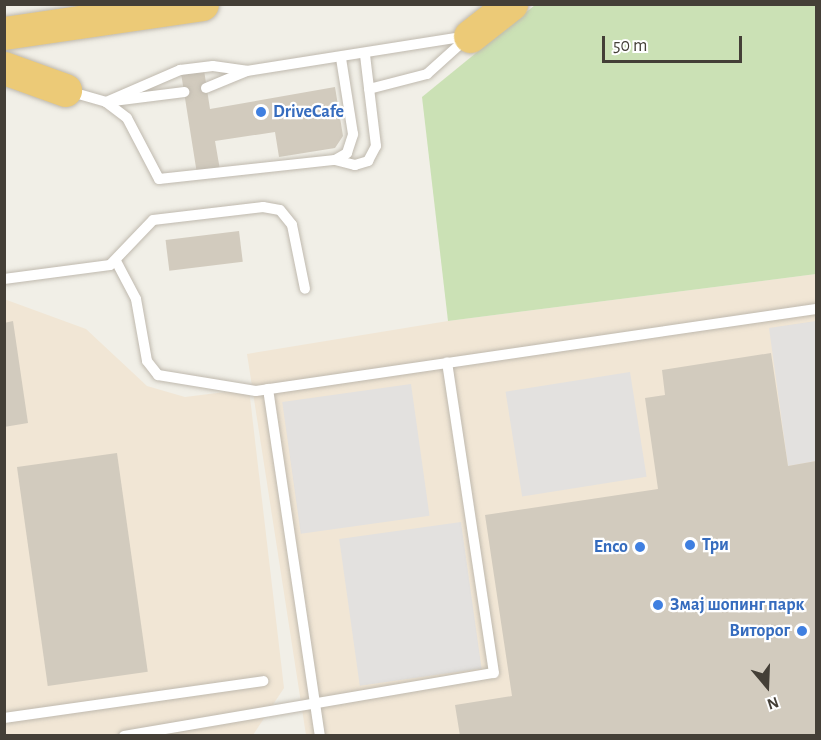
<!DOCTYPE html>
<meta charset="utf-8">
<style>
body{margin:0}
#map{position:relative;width:821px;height:740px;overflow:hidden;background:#f1efe7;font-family:"Alegreya Sans",sans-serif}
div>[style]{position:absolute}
.commercial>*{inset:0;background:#f1e6d5}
.green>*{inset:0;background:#cbe1b5}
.parking>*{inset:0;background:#e3e1df;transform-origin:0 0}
.building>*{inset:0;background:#d2cbbe;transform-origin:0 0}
.roads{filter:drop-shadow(0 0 2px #bfb9ae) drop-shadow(0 0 2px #bfb9ae)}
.lane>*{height:10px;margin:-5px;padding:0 5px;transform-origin:5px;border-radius:5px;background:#fff}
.highway>*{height:33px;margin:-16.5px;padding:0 16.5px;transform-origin:16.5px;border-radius:16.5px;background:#ecca77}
.dots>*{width:16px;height:16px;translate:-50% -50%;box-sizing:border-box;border:3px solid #fff;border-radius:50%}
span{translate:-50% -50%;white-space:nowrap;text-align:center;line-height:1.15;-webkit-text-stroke:4.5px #fff;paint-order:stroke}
.shop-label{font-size:18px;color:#366cbe;font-weight:700}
.left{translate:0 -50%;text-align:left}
.right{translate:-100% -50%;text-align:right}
.frame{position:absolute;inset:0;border:6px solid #443f37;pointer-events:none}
.north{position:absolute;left:737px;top:656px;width:60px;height:60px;-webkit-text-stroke:4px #fff;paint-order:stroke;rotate:161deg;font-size:16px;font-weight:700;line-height:24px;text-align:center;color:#443f37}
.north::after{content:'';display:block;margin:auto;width:21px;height:27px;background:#443f37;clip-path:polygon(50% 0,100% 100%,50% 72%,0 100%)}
.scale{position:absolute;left:602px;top:36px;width:140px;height:27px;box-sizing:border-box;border:3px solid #443f37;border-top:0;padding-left:8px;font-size:18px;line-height:21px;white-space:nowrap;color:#443f37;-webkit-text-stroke:4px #fff;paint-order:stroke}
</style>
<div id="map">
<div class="commercial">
<i style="clip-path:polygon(816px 274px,816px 735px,306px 735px,247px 354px,448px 321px)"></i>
<i style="clip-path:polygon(4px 299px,86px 329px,147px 386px,185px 397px,249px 389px,284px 688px,253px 735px,5px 735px)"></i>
</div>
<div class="green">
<i style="clip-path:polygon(535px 5px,816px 5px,816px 274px,448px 321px,422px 97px)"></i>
</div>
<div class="parking">
<i style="clip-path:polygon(816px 321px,816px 461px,788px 466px,769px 328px)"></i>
<i style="left:630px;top:372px;width:106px;height:126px;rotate:81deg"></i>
<i style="left:411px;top:384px;width:133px;height:130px;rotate:82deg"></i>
<i style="left:461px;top:522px;width:148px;height:123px;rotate:82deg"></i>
</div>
<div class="building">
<i style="clip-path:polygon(204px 70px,210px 109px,335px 87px,343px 136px,335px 148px,279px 157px,275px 132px,215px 141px,220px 170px,197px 174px,181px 73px)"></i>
<i style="left:239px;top:231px;width:31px;height:74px;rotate:83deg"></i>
<i style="clip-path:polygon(13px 321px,28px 423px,4px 427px,4px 323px)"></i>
<i style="clip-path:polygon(771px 353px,788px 466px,816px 461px,816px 736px,460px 736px,455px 705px,512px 696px,485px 515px,658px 489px,645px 398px,665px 395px,662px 370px)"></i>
<i style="left:117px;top:453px;width:221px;height:101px;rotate:82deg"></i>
</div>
<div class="roads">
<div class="lane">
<i style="left:206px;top:88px;width:44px;rotate:-22.5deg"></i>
<i style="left:369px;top:89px;width:60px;rotate:-14.5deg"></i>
<i style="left:427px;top:74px;width:54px;rotate:-42deg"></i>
<i style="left:68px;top:91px;width:40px;rotate:16deg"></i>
<i style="left:106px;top:102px;width:26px;rotate:37deg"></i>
<i style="left:127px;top:118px;width:69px;rotate:62.3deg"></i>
<i style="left:159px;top:179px;width:177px;rotate:-6.2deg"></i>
<i style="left:335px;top:160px;width:21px;rotate:14deg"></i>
<i style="left:355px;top:165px;width:14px;rotate:-17deg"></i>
<i style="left:368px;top:161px;width:17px;rotate:-62deg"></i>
<i style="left:376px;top:146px;width:92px;rotate:-96.9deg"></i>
<i style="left:113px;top:101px;width:72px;rotate:-7.2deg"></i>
<i style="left:106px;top:102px;width:81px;rotate:-23.4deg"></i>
<i style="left:180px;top:70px;width:33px;rotate:-7deg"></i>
<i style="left:213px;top:66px;width:34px;rotate:8deg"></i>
<i style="left:247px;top:71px;width:224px;rotate:-9deg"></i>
<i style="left:335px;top:160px;width:14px;rotate:-30deg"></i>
<i style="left:347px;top:153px;width:20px;rotate:-72deg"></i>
<i style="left:353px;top:134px;width:77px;rotate:-99deg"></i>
<i style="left:116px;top:261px;width:43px;rotate:62.2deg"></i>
<i style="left:136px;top:299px;width:63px;rotate:79.9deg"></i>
<i style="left:147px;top:361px;width:18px;rotate:52deg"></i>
<i style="left:158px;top:375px;width:99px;rotate:9.3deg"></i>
<i style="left:256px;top:391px;width:566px;rotate:-8.33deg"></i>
<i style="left:4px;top:279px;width:107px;rotate:-7.5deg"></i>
<i style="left:110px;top:265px;width:62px;rotate:-46.3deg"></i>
<i style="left:153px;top:220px;width:111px;rotate:-6.7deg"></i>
<i style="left:263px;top:207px;width:17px;rotate:10deg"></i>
<i style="left:280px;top:210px;width:19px;rotate:51deg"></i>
<i style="left:292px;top:225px;width:65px;rotate:78.5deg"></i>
<i style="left:268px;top:389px;width:351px;rotate:81.5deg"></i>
<i style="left:4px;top:718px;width:262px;rotate:-8.1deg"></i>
<i style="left:124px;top:736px;width:375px;rotate:-9.7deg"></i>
<i style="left:494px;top:673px;width:314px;rotate:-98.6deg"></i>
</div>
<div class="highway">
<i style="left:4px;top:33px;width:200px;rotate:-8.3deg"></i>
<i style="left:470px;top:36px;width:52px;rotate:-38deg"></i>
<i style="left:4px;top:68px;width:65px;rotate:19.8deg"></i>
</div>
</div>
<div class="dots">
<i style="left:261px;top:112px;background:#3f7fe0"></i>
<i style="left:690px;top:545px;background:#3f7fe0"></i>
<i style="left:640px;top:547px;background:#3f7fe0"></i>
<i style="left:658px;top:605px;background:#3f7fe0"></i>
<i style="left:802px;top:631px;background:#3f7fe0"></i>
</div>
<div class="shop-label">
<span class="left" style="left:273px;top:112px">DriveCafe</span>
<span class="left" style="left:702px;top:545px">Три</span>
<span class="right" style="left:628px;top:547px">Enco</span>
<span class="left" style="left:670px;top:605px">Змај шопинг парк</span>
<span class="right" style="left:790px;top:631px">Виторог</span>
</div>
<div class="frame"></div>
<div class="north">N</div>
<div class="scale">50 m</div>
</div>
